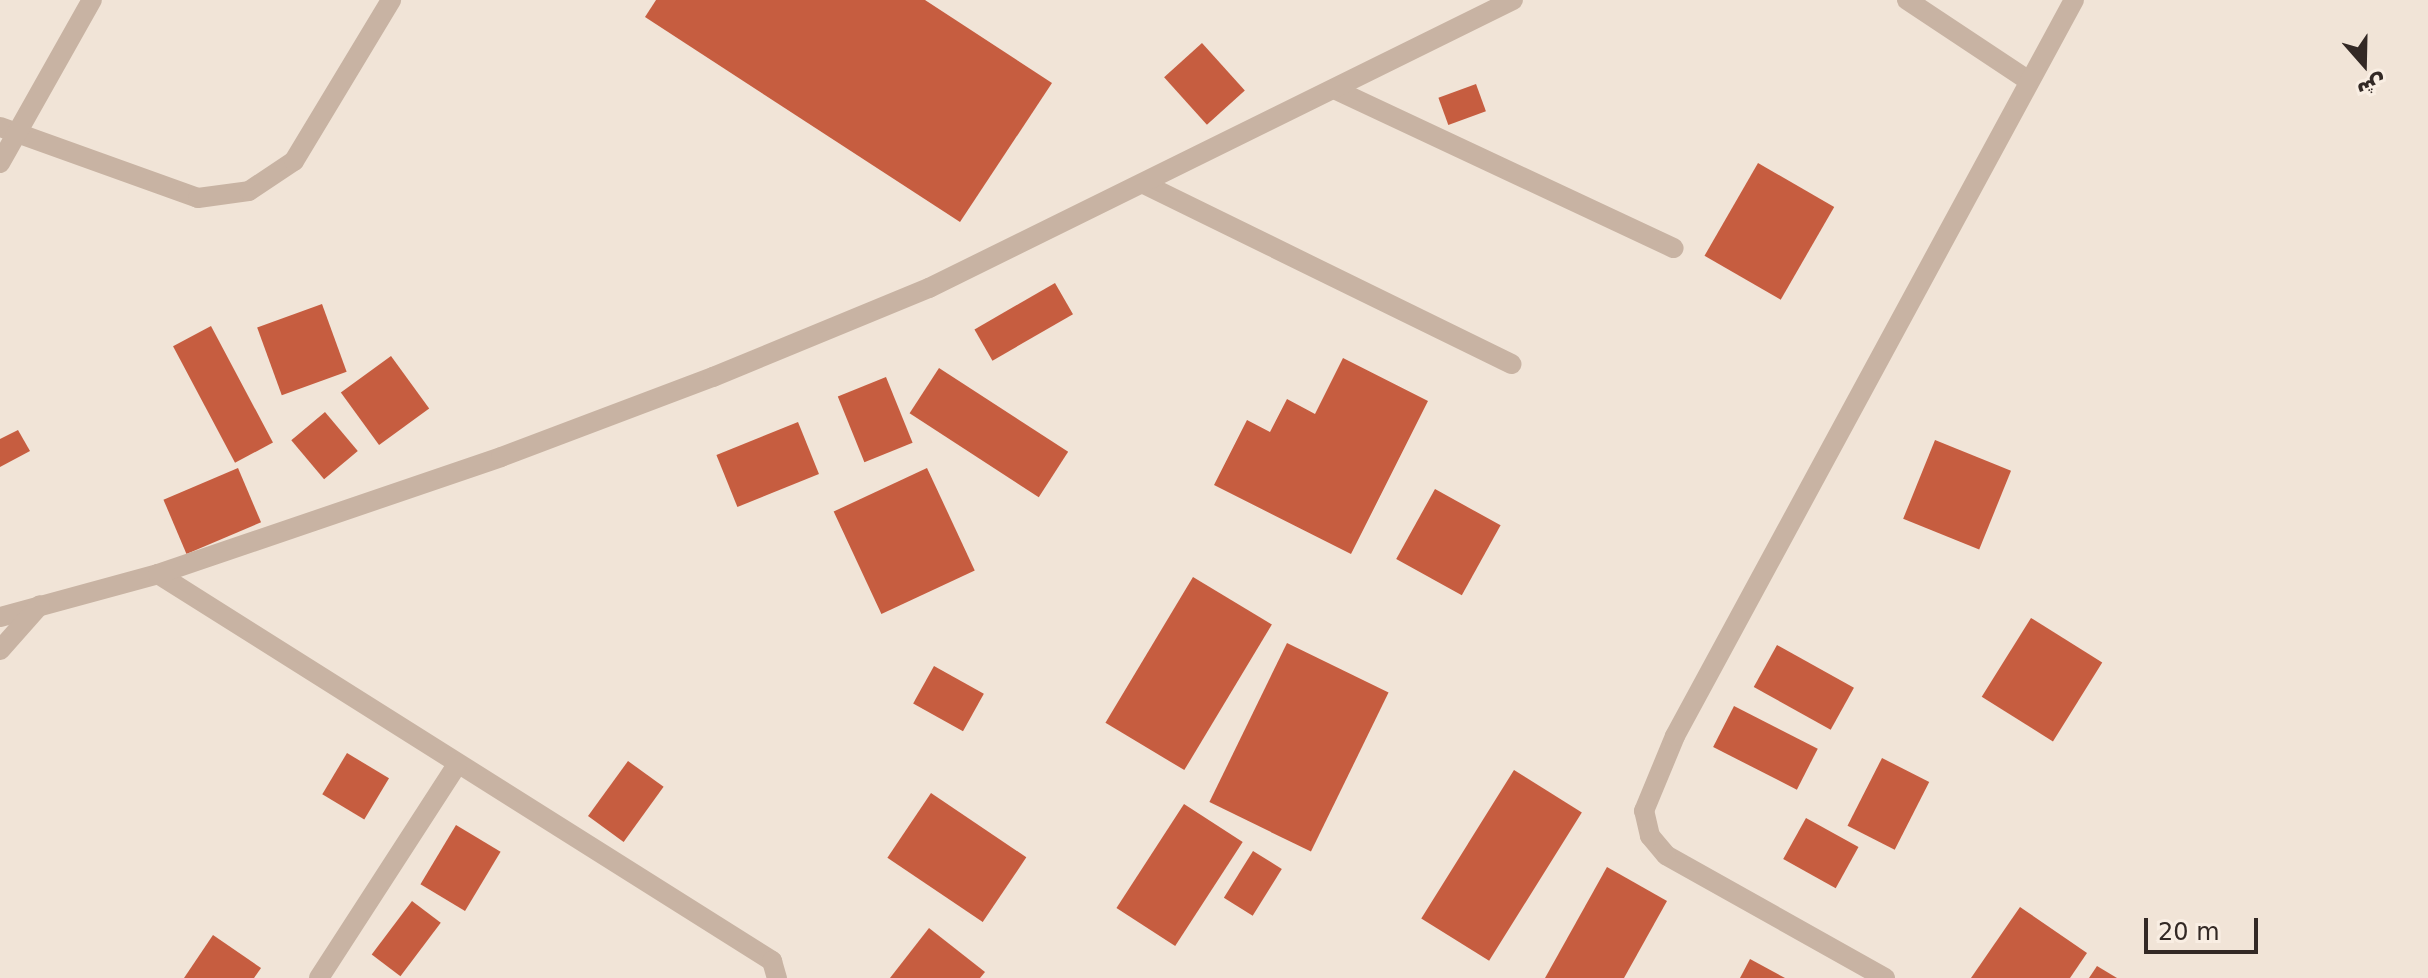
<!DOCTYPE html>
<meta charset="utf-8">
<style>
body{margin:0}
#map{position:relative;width:2428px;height:978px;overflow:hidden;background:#f1e4d7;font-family:"DejaVu Sans","Noto Sans Arabic",sans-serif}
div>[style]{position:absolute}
.building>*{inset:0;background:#c65d40;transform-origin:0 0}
.minor>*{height:20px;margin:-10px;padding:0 10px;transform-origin:10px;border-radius:10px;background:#c8b3a3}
span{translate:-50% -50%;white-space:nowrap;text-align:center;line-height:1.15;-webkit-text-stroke:7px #f9eee3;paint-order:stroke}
.north{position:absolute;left:2324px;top:24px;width:80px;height:80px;-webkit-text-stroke:6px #f9eee3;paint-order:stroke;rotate:160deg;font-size:22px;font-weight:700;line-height:32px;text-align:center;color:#332925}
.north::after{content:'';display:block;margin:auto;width:28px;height:36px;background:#332925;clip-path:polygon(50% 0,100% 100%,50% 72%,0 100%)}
.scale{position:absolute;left:2144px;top:918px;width:114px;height:36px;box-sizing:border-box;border:4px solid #332925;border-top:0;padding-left:10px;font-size:24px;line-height:28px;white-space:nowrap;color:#332925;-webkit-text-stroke:6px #f9eee3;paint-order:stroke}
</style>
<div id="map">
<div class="building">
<i style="clip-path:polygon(656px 0,925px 0,1052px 83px,960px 222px,645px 17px)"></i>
<i style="left:1202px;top:43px;width:64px;height:51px;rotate:48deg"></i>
<i style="left:1476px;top:84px;width:29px;height:40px;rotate:70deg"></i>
<i style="left:1758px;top:163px;width:88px;height:107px;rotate:30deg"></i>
<i style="left:1055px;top:283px;width:36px;height:93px;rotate:60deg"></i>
<i style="left:322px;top:304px;width:72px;height:69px;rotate:70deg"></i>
<i style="left:211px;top:326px;width:132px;height:43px;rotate:62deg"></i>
<i style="left:391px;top:356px;width:65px;height:62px;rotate:54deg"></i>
<i style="clip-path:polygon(1343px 358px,1428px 401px,1351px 554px,1214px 485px,1247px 420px,1270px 432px,1287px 399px,1315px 414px)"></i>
<i style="left:939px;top:368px;width:154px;height:54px;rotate:33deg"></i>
<i style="left:886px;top:377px;width:71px;height:52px;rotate:68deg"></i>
<i style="left:325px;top:412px;width:51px;height:44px;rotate:50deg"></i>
<i style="left:798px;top:422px;width:56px;height:88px;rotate:68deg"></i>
<i style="clip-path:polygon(18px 430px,30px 451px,0 467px,0 439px)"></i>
<i style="left:1935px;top:440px;width:82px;height:85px;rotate:22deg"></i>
<i style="left:238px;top:468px;width:59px;height:81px;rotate:67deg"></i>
<i style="left:927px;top:468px;width:113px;height:103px;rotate:65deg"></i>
<i style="left:1435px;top:489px;width:75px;height:80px;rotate:29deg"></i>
<i style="left:1193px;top:577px;width:92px;height:170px;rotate:31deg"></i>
<i style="left:2031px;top:618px;width:84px;height:93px;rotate:32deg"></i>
<i style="left:1287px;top:643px;width:113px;height:177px;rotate:26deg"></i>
<i style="left:1777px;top:645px;width:88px;height:48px;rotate:29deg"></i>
<i style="left:934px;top:666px;width:57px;height:43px;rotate:29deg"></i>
<i style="left:1734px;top:706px;width:94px;height:46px;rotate:27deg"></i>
<i style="left:347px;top:753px;width:49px;height:48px;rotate:31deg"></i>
<i style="left:1882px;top:758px;width:53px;height:76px;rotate:27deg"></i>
<i style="left:628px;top:761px;width:44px;height:68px;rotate:36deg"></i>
<i style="left:1514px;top:770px;width:80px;height:175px;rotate:32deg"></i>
<i style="left:931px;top:793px;width:115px;height:78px;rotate:34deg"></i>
<i style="left:1184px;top:804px;width:70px;height:124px;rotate:33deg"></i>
<i style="left:1806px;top:818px;width:60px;height:47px;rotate:29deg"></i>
<i style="left:456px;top:825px;width:52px;height:69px;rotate:31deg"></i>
<i style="left:1253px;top:851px;width:34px;height:55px;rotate:32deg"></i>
<i style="clip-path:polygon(1607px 867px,1667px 901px,1624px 978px,1545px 978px)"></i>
<i style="left:412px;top:901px;width:36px;height:67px;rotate:37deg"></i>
<i style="clip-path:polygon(2020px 907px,2087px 953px,2070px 978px,1971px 978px)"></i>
<i style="clip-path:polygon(929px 928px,985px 972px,980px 978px,890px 978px)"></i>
<i style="clip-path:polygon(213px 935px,261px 968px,254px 978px,184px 978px)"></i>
<i style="clip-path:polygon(1750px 959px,1785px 978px,1740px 978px)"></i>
<i style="clip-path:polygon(2097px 966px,2117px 978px,2089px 978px)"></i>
</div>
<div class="minor">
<i style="left:1907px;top:0;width:146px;rotate:33.6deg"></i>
<i style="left:1334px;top:89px;width:375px;rotate:25.1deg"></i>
<i style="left:0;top:127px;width:210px;rotate:19.7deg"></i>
<i style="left:198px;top:198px;width:51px;rotate:-7.8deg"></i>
<i style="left:249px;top:191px;width:54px;rotate:-33.7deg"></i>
<i style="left:294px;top:161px;width:188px;rotate:-58.9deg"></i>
<i style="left:0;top:163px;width:187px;rotate:-60.6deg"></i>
<i style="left:1146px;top:185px;width:407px;rotate:26.1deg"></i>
<i style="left:158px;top:574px;width:726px;rotate:32.22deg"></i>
<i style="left:772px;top:961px;width:18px;rotate:74deg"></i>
<i style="left:0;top:617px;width:164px;rotate:-15.2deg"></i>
<i style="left:158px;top:574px;width:362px;rotate:-18.8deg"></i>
<i style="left:501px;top:457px;width:227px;rotate:-20.7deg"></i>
<i style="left:713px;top:377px;width:234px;rotate:-22.4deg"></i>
<i style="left:929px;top:288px;width:651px;rotate:-26.25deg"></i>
<i style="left:0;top:650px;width:60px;rotate:-48.4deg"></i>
<i style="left:319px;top:978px;width:254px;rotate:-57.1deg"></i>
<i style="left:1885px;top:978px;width:251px;rotate:-150.7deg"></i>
<i style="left:1666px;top:855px;width:25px;rotate:-130deg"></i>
<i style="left:1650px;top:836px;width:26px;rotate:-103deg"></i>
<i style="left:1644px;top:811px;width:81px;rotate:-67.5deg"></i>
<i style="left:1675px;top:736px;width:837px;rotate:-61.54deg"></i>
</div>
<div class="north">ش</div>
<div class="scale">20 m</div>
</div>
